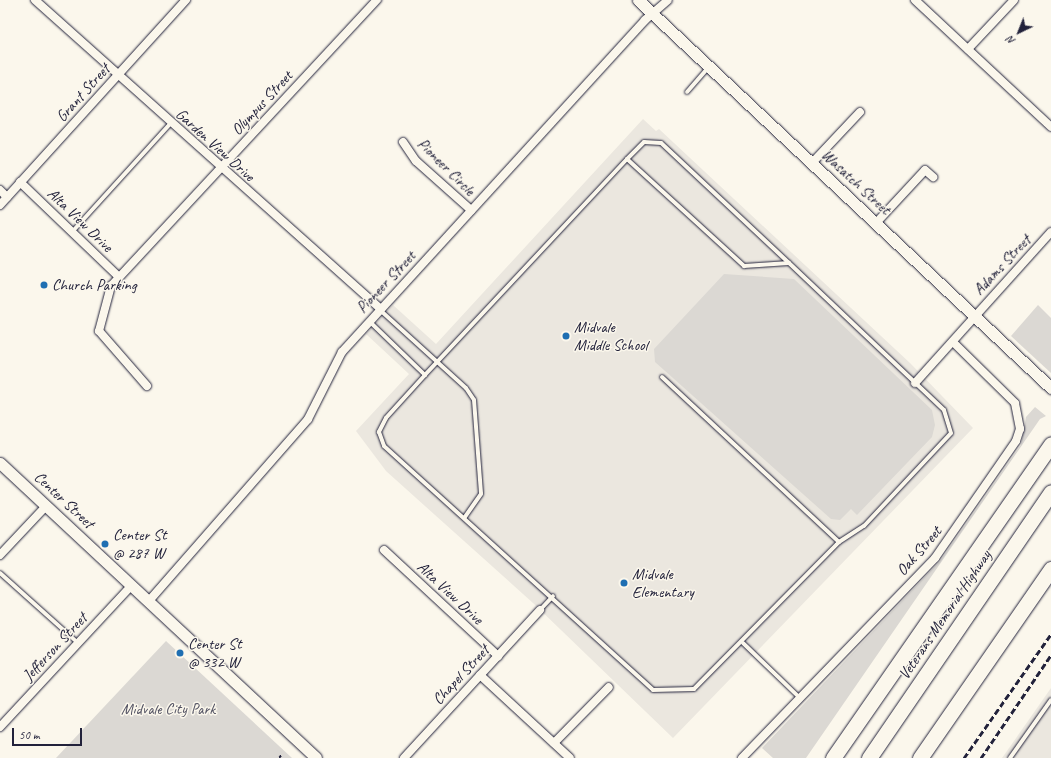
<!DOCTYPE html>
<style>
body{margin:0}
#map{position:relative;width:1051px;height:758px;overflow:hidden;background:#fbf7ec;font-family:Caveat,sans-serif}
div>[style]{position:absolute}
.built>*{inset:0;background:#ebe7df}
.green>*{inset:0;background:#dbd8d3}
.path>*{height:1.5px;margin-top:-0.75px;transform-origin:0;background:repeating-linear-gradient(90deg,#22223b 0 3px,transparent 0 6px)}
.roads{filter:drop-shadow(0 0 1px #22223b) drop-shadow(0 0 1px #22223b)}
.lane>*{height:4px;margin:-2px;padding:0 2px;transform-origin:2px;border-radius:2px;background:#fbf7ec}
.street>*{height:8px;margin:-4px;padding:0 4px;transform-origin:4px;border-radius:4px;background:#fbf7ec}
.secondary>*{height:11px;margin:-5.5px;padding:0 5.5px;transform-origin:5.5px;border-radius:5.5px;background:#fbf7ec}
.highway>*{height:15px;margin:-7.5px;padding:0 7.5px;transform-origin:7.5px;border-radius:7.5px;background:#fbf7ec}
.rail>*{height:3px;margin-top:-1.5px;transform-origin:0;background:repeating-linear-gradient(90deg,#22223b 0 6px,transparent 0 9px)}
.dots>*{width:11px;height:11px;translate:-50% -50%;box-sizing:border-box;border:2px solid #fbf7ec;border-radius:50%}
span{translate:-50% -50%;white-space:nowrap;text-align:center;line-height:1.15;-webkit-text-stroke:3px #fbf7ec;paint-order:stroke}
.street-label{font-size:16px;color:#22223b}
.poi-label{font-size:16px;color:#22223b}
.left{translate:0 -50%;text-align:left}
.park-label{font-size:16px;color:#505061}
.north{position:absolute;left:999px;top:12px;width:40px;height:40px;-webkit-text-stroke:3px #fbf7ec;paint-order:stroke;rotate:223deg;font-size:11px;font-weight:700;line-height:16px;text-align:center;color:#22223b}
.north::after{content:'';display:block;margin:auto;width:14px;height:18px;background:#22223b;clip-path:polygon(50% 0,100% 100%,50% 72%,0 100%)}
.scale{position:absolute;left:12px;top:728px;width:70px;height:18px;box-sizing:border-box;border:2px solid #22223b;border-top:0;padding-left:5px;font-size:12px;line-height:14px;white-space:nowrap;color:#22223b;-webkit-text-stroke:3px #fbf7ec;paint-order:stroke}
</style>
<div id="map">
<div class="built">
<i style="clip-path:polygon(643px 119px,656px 131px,659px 129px,910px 363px,973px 428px,673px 738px,533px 603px,386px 471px,356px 431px,409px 374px,366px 334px,393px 305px,436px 344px)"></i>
<i style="clip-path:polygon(1051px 688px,1051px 758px,1002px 758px)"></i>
</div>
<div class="green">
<i style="clip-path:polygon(724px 274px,794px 279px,932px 410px,935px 425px,932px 437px,857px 515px,851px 509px,840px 520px,831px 519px,655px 362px,654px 349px)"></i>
<i style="clip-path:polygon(1038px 305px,1051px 318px,1051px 373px,1011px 336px)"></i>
<i style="clip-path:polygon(1035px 407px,1046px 416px,1040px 419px,806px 758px,773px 758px,762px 748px,940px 561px,1021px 445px,1026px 417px)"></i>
<i style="clip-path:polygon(166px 641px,292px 758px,56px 758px)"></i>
</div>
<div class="path">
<i style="left:279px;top:758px;width:5px;rotate:-53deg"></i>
</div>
<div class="roads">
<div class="lane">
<i style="left:687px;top:92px;width:33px;rotate:-49deg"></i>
<i style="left:627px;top:159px;width:159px;rotate:42.4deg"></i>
<i style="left:744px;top:266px;width:45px;rotate:-3.8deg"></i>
<i style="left:789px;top:263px;width:175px;rotate:-136.8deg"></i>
<i style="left:661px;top:143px;width:17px;rotate:-177deg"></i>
<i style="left:644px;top:142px;width:24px;rotate:135deg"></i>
<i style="left:627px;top:159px;width:296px;rotate:133.1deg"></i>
<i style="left:425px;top:375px;width:58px;rotate:132.2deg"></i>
<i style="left:386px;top:418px;width:16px;rotate:117deg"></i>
<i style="left:379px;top:432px;width:15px;rotate:70deg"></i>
<i style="left:384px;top:446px;width:363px;rotate:42.2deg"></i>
<i style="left:653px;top:690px;width:41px;rotate:-1.4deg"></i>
<i style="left:694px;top:689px;width:206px;rotate:-45.4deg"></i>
<i style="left:839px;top:542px;width:30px;rotate:-33deg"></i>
<i style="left:864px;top:526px;width:127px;rotate:-46.9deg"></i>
<i style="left:951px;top:433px;width:24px;rotate:-107deg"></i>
<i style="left:944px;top:410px;width:214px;rotate:-136.5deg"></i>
<i style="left:72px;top:232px;width:146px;rotate:-47.8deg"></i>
<i style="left:380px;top:310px;width:116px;rotate:42.2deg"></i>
<i style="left:466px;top:388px;width:14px;rotate:56deg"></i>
<i style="left:474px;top:400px;width:94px;rotate:85.7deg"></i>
<i style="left:481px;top:494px;width:29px;rotate:125deg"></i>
<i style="left:369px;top:321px;width:78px;rotate:44deg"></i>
<i style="left:662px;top:377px;width:242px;rotate:43deg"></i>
<i style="left:0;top:573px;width:105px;rotate:41.9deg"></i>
<i style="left:540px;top:610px;width:19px;rotate:-47deg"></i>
<i style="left:743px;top:643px;width:79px;rotate:44deg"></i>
<i style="left:1010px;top:758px;width:71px;rotate:-54.7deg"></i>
</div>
<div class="street">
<i style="left:35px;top:0;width:463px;rotate:41.8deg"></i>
<i style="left:915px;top:0;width:186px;rotate:43deg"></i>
<i style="left:968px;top:49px;width:67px;rotate:-46.8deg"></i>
<i style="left:403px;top:142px;width:23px;rotate:56deg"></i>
<i style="left:416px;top:161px;width:74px;rotate:41.7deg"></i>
<i style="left:812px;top:163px;width:70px;rotate:-46.7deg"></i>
<i style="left:20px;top:182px;width:137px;rotate:43.8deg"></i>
<i style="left:0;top:190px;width:10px;rotate:45deg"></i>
<i style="left:0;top:205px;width:277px;rotate:-47.8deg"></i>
<i style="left:876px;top:223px;width:72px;rotate:-47.2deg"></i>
<i style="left:925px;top:170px;width:11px;rotate:41deg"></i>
<i style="left:915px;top:383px;width:203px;rotate:-48deg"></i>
<i style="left:147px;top:386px;width:73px;rotate:-131.1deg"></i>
<i style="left:99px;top:331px;width:47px;rotate:-75.1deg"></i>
<i style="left:111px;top:286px;width:391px;rotate:-47.1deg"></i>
<i style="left:384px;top:550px;width:156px;rotate:42.9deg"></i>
<i style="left:0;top:555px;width:67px;rotate:-46.8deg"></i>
<i style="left:148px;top:602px;width:243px;rotate:-48.8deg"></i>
<i style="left:308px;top:419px;width:75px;rotate:-63.1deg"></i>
<i style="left:342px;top:352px;width:449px;rotate:-47.6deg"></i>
<i style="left:645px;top:20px;width:30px;rotate:-41deg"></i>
<i style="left:480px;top:675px;width:122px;rotate:42.7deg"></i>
<i style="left:0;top:727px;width:192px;rotate:-47.1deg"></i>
<i style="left:554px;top:743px;width:78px;rotate:-45.5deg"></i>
<i style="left:404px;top:758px;width:201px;rotate:-47.4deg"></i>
<i style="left:742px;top:758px;width:278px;rotate:-46deg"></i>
<i style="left:935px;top:558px;width:142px;rotate:-55.3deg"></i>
<i style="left:1016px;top:441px;width:13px;rotate:-72deg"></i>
<i style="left:1020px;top:429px;width:26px;rotate:-101deg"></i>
<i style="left:1015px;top:403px;width:87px;rotate:-135.5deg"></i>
</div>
<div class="secondary">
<i style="left:638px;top:0;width:567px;rotate:43.21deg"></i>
<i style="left:0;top:463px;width:432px;rotate:43deg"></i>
</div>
<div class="highway">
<i style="left:833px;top:758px;width:382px;rotate:-55.2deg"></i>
<i style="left:869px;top:758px;width:322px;rotate:-55.6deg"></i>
<i style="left:920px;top:758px;width:230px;rotate:-55.3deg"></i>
</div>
</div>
<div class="rail">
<i style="left:964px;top:758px;width:151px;rotate:-54.9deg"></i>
<i style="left:981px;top:758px;width:125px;rotate:-55.8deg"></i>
</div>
<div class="dots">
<i style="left:44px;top:285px;background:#1f6fb2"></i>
<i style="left:566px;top:336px;background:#1f6fb2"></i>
<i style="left:105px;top:544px;background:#1f6fb2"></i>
<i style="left:624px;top:583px;background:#1f6fb2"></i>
<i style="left:180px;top:653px;background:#1f6fb2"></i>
</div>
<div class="street-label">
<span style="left:83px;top:93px;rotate:-48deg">Grant Street</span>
<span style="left:262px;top:103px;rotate:-47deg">Olympus Street</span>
<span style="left:215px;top:145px;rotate:42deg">Garden View Drive</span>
<span style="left:446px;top:167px;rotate:45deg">Pioneer Circle</span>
<span style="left:856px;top:182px;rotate:43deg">Wasatch Street</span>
<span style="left:80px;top:220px;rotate:44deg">Alta View Drive</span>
<span style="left:1002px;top:265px;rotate:-47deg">Adams Street</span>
<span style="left:386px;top:282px;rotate:-47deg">Pioneer Street</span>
<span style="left:64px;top:500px;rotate:43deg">Center Street</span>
<span style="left:919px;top:551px;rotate:-49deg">Oak Street</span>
<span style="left:450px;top:593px;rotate:43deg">Alta View Drive</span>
<span style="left:945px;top:615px;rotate:-56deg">Veterans Memorial Highway</span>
<span style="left:55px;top:647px;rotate:-47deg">Jefferson Street</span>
<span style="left:461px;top:675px;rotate:-47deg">Chapel Street</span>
</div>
<div class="poi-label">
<span class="left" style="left:52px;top:285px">Church Parking</span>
<span class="left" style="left:574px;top:336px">Midvale<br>Middle School</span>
<span class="left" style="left:113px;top:544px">Center St<br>@ 287 W</span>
<span class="left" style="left:632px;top:583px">Midvale<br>Elementary</span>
<span class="left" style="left:188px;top:653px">Center St<br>@ 332 W</span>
</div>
<div class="park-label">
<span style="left:168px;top:709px">Midvale City Park</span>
</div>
<div class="north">N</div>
<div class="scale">50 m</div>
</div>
